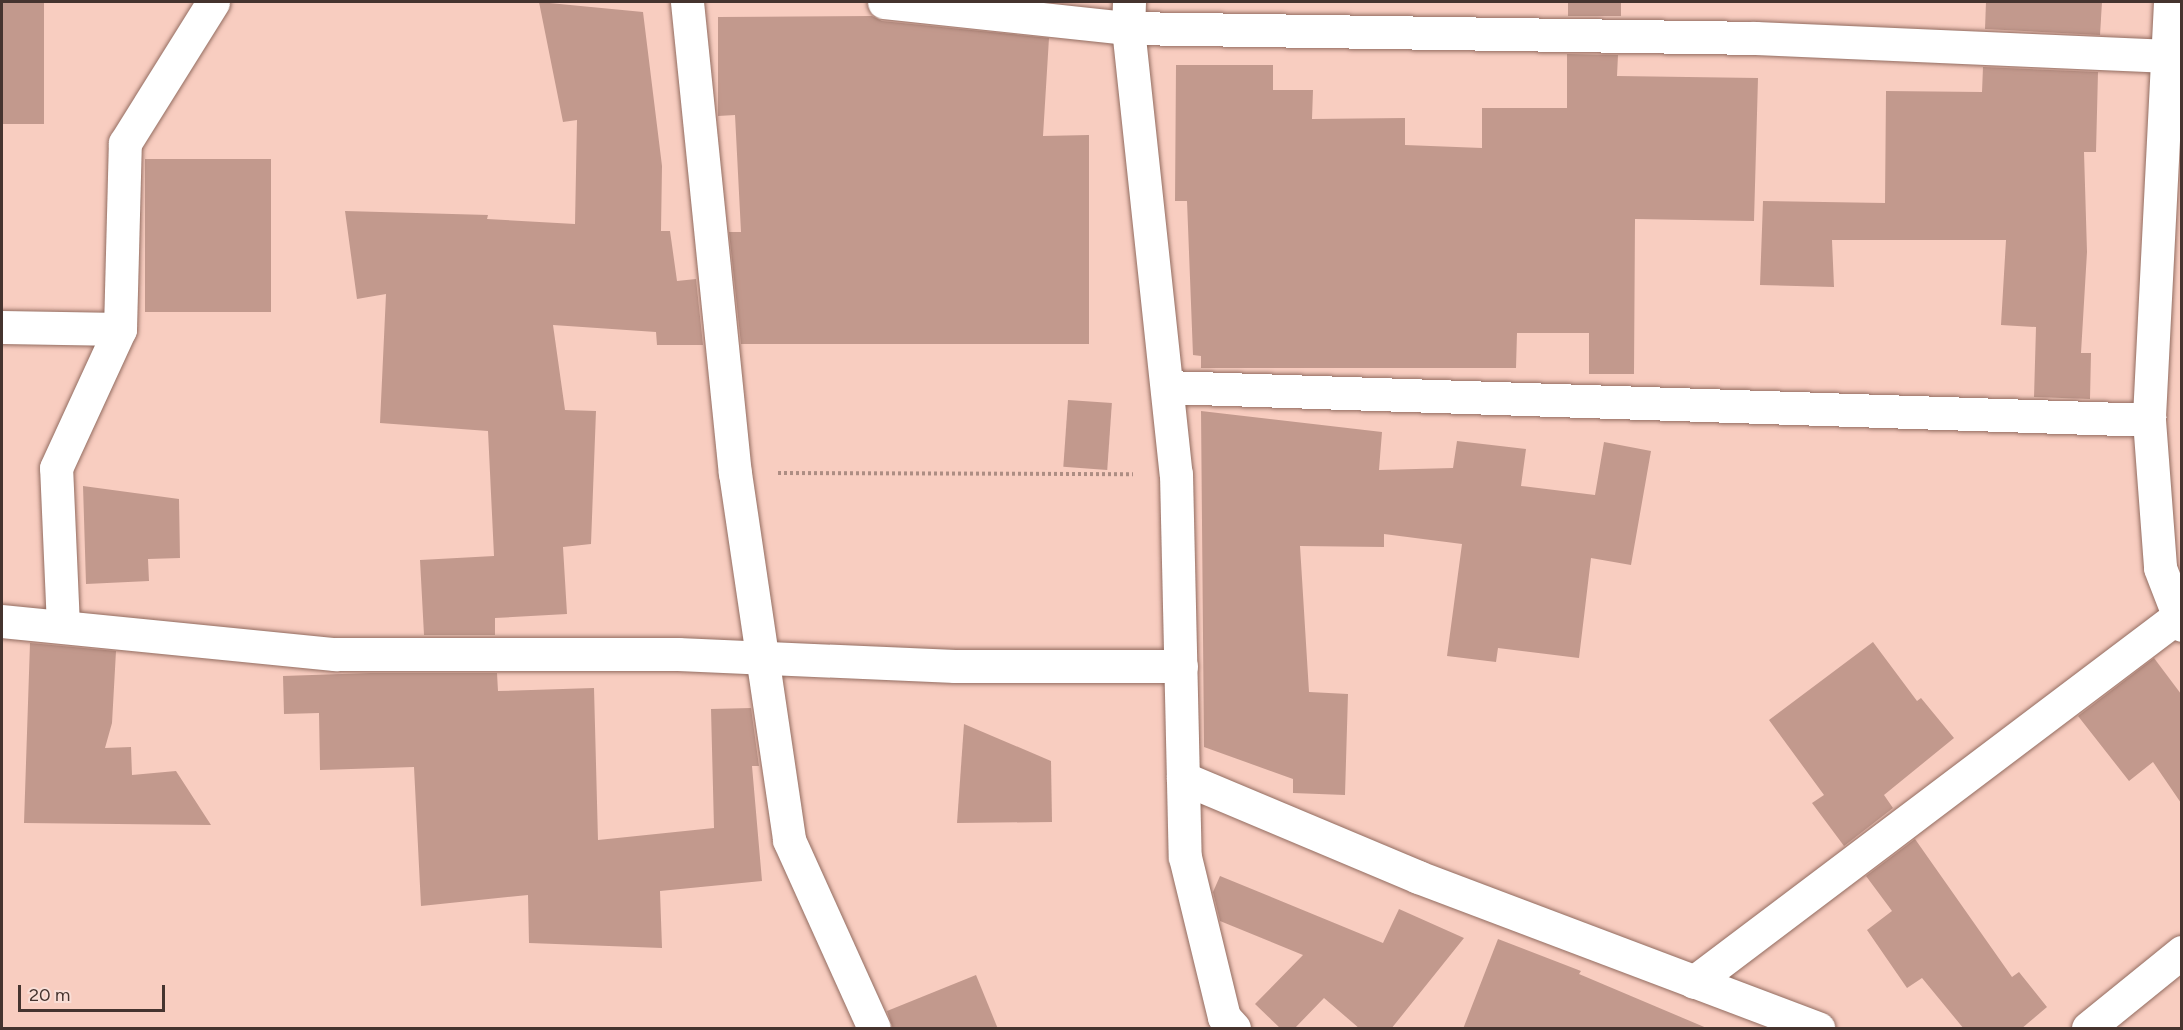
<!DOCTYPE html>
<style>
body{margin:0}
#map{position:relative;width:2183px;height:1030px;overflow:hidden;background:#f8cdc0;font-family:Figtree,sans-serif}
div>[style]{position:absolute}
.building>*{inset:0;background:#c2998d;transform-origin:0 0}
.path>*{height:4px;margin-top:-2px;transform-origin:0;background:repeating-linear-gradient(90deg,#ad8d83 0 3px,transparent 0 6px)}
.roads{filter:drop-shadow(0 0 2px #926c60) drop-shadow(0 0 2px #926c60)}
.street>*{height:33px;margin:-16.5px;padding:0 16.5px;transform-origin:16.5px;border-radius:16.5px;background:#fff}
span{translate:-50% -50%;white-space:nowrap;text-align:center;line-height:1.15;-webkit-text-stroke:4.5px #f9ded6;paint-order:stroke}
.frame{position:absolute;inset:0;border:3px solid #45342f;pointer-events:none}
.scale{position:absolute;left:18px;top:985px;width:147px;height:27px;box-sizing:border-box;border:3px solid #45342f;border-top:0;padding-left:8px;font-size:18px;line-height:21px;white-space:nowrap;color:#45342f;-webkit-text-stroke:4px #f9ded6;paint-order:stroke}
</style>
<div id="map">
<div class="building">
<i style="left:2px;top:2px;width:42px;height:122px"></i>
<i style="clip-path:polygon(539px 2px,643px 12px,662px 166px,661px 231px,670px 231px,677px 281px,696px 279px,703px 345px,657px 345px,656px 332px,553px 325px,565px 410px,596px 411px,591px 544px,563px 547px,567px 614px,495px 618px,495px 635px,424px 635px,420px 560px,494px 556px,488px 431px,380px 423px,386px 294px,357px 299px,345px 211px,488px 215px,487px 219px,575px 224px,577px 120px,563px 122px)"></i>
<i style="left:1568px;top:2px;width:53px;height:14px"></i>
<i style="clip-path:polygon(1986px 2px,2102px 2px,2100px 35px,1985px 29px)"></i>
<i style="clip-path:polygon(872px 16px,882px 21px,1049px 38px,1043px 136px,1089px 135px,1089px 344px,741px 344px,729px 232px,741px 232px,735px 115px,718px 116px,718px 17px)"></i>
<i style="clip-path:polygon(1567px 54px,1618px 55px,1617px 76px,1758px 78px,1754px 221px,1635px 219px,1634px 374px,1589px 374px,1589px 333px,1517px 333px,1516px 368px,1201px 368px,1201px 356px,1193px 355px,1187px 201px,1175px 201px,1176px 65px,1273px 65px,1273px 90px,1313px 90px,1312px 119px,1405px 118px,1405px 145px,1482px 148px,1482px 108px,1567px 108px)"></i>
<i style="clip-path:polygon(1983px 67px,2098px 72px,2096px 152px,2084px 152px,2087px 252px,2081px 353px,2091px 353px,2090px 399px,2034px 397px,2036px 327px,2001px 325px,2006px 240px,1832px 240px,1834px 287px,1760px 285px,1763px 201px,1885px 203px,1886px 91px,1982px 92px)"></i>
<i style="left:271px;top:159px;width:153px;height:126px;rotate:90deg"></i>
<i style="left:1068px;top:400px;width:44px;height:67px;rotate:4deg"></i>
<i style="clip-path:polygon(1201px 411px,1382px 432px,1379px 470px,1453px 468px,1457px 441px,1526px 449px,1521px 486px,1595px 495px,1604px 442px,1651px 451px,1631px 565px,1591px 558px,1579px 658px,1498px 648px,1496px 662px,1447px 656px,1462px 544px,1384px 534px,1384px 547px,1300px 546px,1309px 692px,1348px 694px,1345px 795px,1293px 793px,1293px 779px,1204px 747px)"></i>
<i style="clip-path:polygon(83px 486px,179px 499px,180px 558px,148px 559px,149px 581px,86px 584px)"></i>
<i style="clip-path:polygon(1873px 642px,1917px 701px,1921px 698px,1954px 738px,1884px 795px,1893px 808px,1844px 846px,1812px 803px,1824px 795px,1769px 720px)"></i>
<i style="clip-path:polygon(30px 643px,116px 651px,112px 723px,105px 748px,131px 747px,132px 775px,176px 771px,211px 825px,24px 823px)"></i>
<i style="clip-path:polygon(2154px 658px,2181px 694px,2181px 803px,2153px 762px,2129px 781px,2078px 716px)"></i>
<i style="clip-path:polygon(371px 673px,497px 673px,498px 691px,594px 688px,598px 840px,714px 828px,711px 709px,751px 708px,759px 766px,752px 766px,762px 881px,660px 891px,662px 948px,529px 943px,528px 895px,421px 906px,414px 767px,320px 770px,319px 713px,284px 714px,283px 676px)"></i>
<i style="clip-path:polygon(964px 724px,1051px 761px,1052px 822px,957px 823px)"></i>
<i style="clip-path:polygon(1915px 839px,2012px 977px,2019px 972px,2047px 1007px,2021px 1029px,1964px 1029px,1922px 978px,1907px 988px,1867px 930px,1892px 911px,1866px 876px)"></i>
<i style="clip-path:polygon(1220px 876px,1383px 943px,1399px 909px,1464px 938px,1391px 1029px,1360px 1029px,1324px 998px,1294px 1029px,1281px 1029px,1255px 1004px,1303px 955px,1220px 921px,1213px 892px)"></i>
<i style="clip-path:polygon(1498px 939px,1581px 971px,1579px 974px,1709px 1029px,1463px 1029px)"></i>
<i style="clip-path:polygon(976px 975px,998px 1029px,893px 1029px,887px 1011px)"></i>
</div>
<div class="path">
<i style="left:778px;top:473px;width:355px;rotate:0.2deg"></i>
</div>
<div class="roads">
<div class="street">
<i style="left:687px;top:2px;width:473px;rotate:84.2deg"></i>
<i style="left:735px;top:473px;width:371px;rotate:81.6deg"></i>
<i style="left:789px;top:840px;width:206px;rotate:65.7deg"></i>
<i style="left:884px;top:2px;width:245px;rotate:6.1deg"></i>
<i style="left:1128px;top:28px;width:627px;rotate:0.91deg"></i>
<i style="left:1755px;top:38px;width:427px;rotate:2.5deg"></i>
<i style="left:1129px;top:2px;width:26px;rotate:92deg"></i>
<i style="left:1128px;top:28px;width:449px;rotate:83.9deg"></i>
<i style="left:1176px;top:474px;width:383px;rotate:88.7deg"></i>
<i style="left:1185px;top:857px;width:165px;rotate:76.3deg"></i>
<i style="left:1224px;top:1017px;width:15px;rotate:48deg"></i>
<i style="left:2170px;top:2px;width:419px;rotate:92.9deg"></i>
<i style="left:2149px;top:420px;width:148px;rotate:85.7deg"></i>
<i style="left:2160px;top:568px;width:61px;rotate:68.9deg"></i>
<i style="left:2px;top:327px;width:118px;rotate:1deg"></i>
<i style="left:1167px;top:387px;width:983px;rotate:1.92deg"></i>
<i style="left:2px;top:621px;width:335px;rotate:5.7deg"></i>
<i style="left:335px;top:654px;width:343px"></i>
<i style="left:678px;top:654px;width:277px;rotate:2.5deg"></i>
<i style="left:955px;top:666px;width:226px"></i>
<i style="left:63px;top:626px;width:158px;rotate:-92.5deg"></i>
<i style="left:56px;top:468px;width:153px;rotate:-65.3deg"></i>
<i style="left:120px;top:329px;width:186px;rotate:-88.5deg"></i>
<i style="left:125px;top:143px;width:166px;rotate:-58deg"></i>
<i style="left:1183px;top:778px;width:255px;rotate:22.8deg"></i>
<i style="left:1418px;top:877px;width:428px;rotate:20.7deg"></i>
<i style="left:1694px;top:982px;width:604px;rotate:-37.06deg"></i>
<i style="left:2088px;top:1028px;width:121px;rotate:-39deg"></i>
</div>
</div>
<div class="frame"></div>
<div class="scale">20 m</div>
</div>
